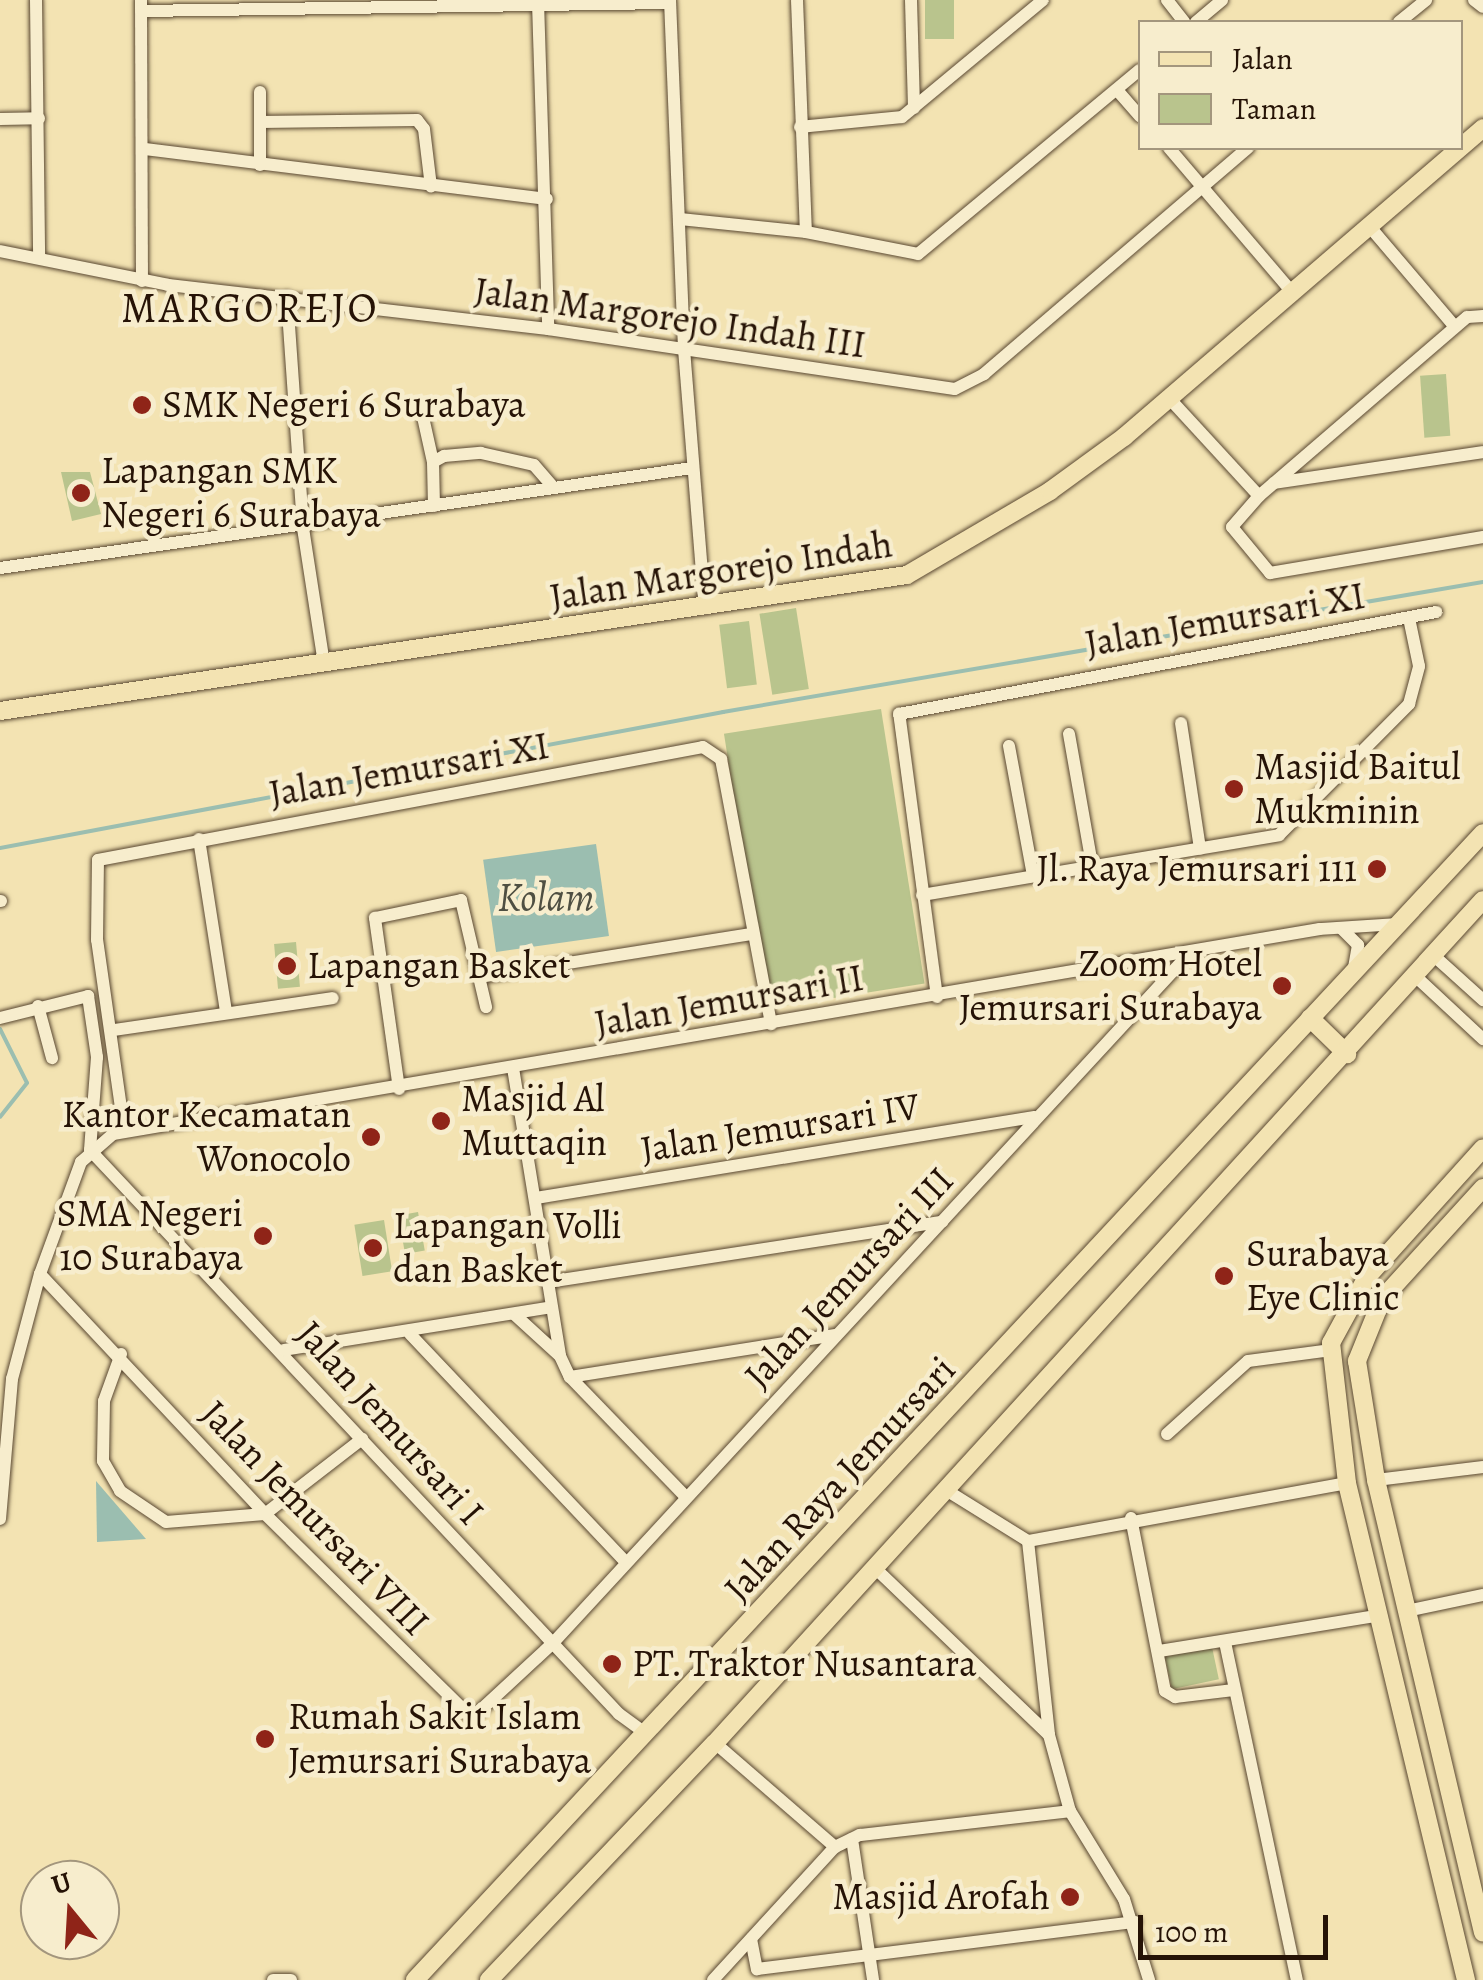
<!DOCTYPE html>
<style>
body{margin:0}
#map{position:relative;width:1483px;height:1980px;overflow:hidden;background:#f3e3b2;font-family:Alegreya,serif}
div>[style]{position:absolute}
.green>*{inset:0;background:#b9c48d;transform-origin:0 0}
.water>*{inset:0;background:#9bbeb0;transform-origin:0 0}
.stream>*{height:4px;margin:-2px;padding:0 2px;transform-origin:2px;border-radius:2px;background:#9bbeb0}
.roads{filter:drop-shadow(0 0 2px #594731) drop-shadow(0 0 2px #594731)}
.minor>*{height:12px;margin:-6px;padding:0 6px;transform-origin:6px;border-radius:6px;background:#f7edcd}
.major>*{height:18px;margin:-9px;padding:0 9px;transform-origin:9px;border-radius:9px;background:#f3e3b2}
.dots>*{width:28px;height:28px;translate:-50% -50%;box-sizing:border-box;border:5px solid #f7edcd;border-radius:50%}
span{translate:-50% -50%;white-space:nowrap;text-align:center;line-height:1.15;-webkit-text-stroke:9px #f7edcd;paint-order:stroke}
.street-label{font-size:38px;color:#261306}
.poi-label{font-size:38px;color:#261306}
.left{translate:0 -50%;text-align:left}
.right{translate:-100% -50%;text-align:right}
.water-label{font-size:40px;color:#4f4f42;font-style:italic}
.quarter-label{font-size:42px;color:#261306;letter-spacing:2.5px}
.legend{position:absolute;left:1138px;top:20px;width:325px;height:130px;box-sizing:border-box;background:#f7edcd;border:2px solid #a3967d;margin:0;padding:12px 18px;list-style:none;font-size:30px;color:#261306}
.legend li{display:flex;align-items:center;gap:20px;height:50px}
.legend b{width:50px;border:2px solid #a3967d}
.north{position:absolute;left:20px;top:1860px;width:100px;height:100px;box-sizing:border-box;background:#f7edcd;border:2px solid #a3967d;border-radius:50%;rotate:342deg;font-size:28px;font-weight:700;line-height:40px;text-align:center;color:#261306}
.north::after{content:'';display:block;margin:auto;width:35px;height:45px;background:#8f2418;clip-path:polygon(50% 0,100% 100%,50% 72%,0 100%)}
.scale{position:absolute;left:1138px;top:1915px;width:190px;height:45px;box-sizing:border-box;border:5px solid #261306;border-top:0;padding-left:12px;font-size:30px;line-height:35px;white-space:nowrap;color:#261306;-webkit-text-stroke:8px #f7edcd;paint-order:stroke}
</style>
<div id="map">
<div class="green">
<i style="left:925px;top:0;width:29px;height:39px"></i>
<i style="left:1446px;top:374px;width:62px;height:26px;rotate:86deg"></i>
<i style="clip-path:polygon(61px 472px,90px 472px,101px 514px,72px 521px)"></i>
<i style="left:796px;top:608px;width:82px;height:37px;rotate:81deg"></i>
<i style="left:749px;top:621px;width:64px;height:30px;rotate:83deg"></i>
<i style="left:881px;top:709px;width:278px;height:159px;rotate:81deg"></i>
<i style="left:296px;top:942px;width:45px;height:22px;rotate:85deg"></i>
<i style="left:418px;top:1212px;width:39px;height:20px;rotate:80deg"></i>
<i style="left:384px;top:1220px;width:52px;height:30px;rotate:81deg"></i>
<i style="left:1212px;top:1647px;width:33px;height:48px;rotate:78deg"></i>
</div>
<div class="water">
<i style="left:596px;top:844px;width:93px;height:114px;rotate:82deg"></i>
<i style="clip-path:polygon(96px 1481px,146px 1539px,97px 1542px)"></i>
</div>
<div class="stream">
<i style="left:0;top:848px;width:736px;rotate:-10.65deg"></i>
<i style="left:723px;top:712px;width:771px;rotate:-9.71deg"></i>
<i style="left:0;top:1029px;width:60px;rotate:63.4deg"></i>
<i style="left:27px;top:1083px;width:43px;rotate:128.5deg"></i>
</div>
<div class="roads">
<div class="minor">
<i style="left:36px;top:0;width:258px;rotate:89.3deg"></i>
<i style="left:141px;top:0;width:281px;rotate:89.8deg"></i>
<i style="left:670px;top:0;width:349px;rotate:87.7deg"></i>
<i style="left:684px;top:349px;width:260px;rotate:85.4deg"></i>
<i style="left:797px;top:0;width:232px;rotate:87.8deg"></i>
<i style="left:911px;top:0;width:108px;rotate:88.4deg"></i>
<i style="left:1167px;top:0;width:28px;rotate:52deg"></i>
<i style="left:1474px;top:0;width:11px;rotate:38deg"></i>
<i style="left:538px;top:2px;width:327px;rotate:88.2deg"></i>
<i style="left:141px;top:11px;width:529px;rotate:-0.87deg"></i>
<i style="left:1196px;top:22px;width:34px;rotate:-40deg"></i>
<i style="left:1399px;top:22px;width:35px;rotate:-39deg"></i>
<i style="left:1117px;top:90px;width:35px;rotate:49deg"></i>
<i style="left:0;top:119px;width:39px;rotate:-1deg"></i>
<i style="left:260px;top:122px;width:157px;rotate:-0.7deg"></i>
<i style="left:417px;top:120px;width:11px;rotate:52deg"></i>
<i style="left:424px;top:129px;width:58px;rotate:83.1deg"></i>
<i style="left:800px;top:127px;width:102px;rotate:-5.6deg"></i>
<i style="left:902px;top:117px;width:183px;rotate:-39.7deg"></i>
<i style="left:1169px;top:148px;width:191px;rotate:49.5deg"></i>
<i style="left:145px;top:149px;width:405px;rotate:7.1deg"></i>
<i style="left:260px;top:165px;width:73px;rotate:-90deg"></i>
<i style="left:680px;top:219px;width:127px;rotate:5.9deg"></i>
<i style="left:806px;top:232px;width:114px;rotate:11.1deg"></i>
<i style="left:918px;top:254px;width:288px;rotate:-39.7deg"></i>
<i style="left:1370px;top:227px;width:131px;rotate:49.6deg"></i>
<i style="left:0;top:251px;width:171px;rotate:11.4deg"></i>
<i style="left:168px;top:285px;width:383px;rotate:6.6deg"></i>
<i style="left:548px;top:329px;width:411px;rotate:8.4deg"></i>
<i style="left:955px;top:389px;width:33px;rotate:-27deg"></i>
<i style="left:984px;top:374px;width:348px;rotate:-40.6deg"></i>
<i style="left:287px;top:297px;width:232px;rotate:86deg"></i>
<i style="left:303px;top:528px;width:138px;rotate:81.2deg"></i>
<i style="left:1483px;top:316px;width:16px;rotate:176deg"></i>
<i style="left:1467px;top:317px;width:274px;rotate:139.3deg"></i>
<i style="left:1259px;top:496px;width:41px;rotate:131.1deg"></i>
<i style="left:1232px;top:527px;width:60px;rotate:50.4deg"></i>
<i style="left:1270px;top:573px;width:216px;rotate:-9.6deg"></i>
<i style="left:1169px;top:398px;width:133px;rotate:47.4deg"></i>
<i style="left:423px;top:417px;width:46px;rotate:77.5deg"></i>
<i style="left:1274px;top:483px;width:211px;rotate:-8.4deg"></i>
<i style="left:434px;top:506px;width:44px;rotate:-91.3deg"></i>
<i style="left:433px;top:462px;width:13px;rotate:-29deg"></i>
<i style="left:444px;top:456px;width:37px;rotate:-5deg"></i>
<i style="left:481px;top:453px;width:54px;rotate:12.8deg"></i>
<i style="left:534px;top:465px;width:30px;rotate:49deg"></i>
<i style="left:0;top:568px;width:699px;rotate:-8.22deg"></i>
<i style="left:1181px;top:723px;width:127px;rotate:81.4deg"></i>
<i style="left:1069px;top:734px;width:133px;rotate:80deg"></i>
<i style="left:1009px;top:746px;width:131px;rotate:79.5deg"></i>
<i style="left:199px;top:839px;width:174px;rotate:81.1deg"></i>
<i style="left:922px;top:895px;width:362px;rotate:-9.5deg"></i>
<i style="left:1279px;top:835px;width:185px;rotate:-45.2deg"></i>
<i style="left:1409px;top:704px;width:39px;rotate:-75deg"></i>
<i style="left:1419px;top:666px;width:49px;rotate:-101.8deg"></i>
<i style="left:0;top:901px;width:1px"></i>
<i style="left:1342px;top:929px;width:23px;rotate:45deg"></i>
<i style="left:1358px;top:945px;width:23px;rotate:100deg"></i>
<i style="left:1432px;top:954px;width:69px;rotate:42deg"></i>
<i style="left:1413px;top:974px;width:96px;rotate:42.9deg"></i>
<i style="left:480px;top:977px;width:275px;rotate:-9deg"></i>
<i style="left:937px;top:997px;width:286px;rotate:-97.6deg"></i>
<i style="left:899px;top:714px;width:547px;rotate:-10.75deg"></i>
<i style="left:38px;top:1006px;width:54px;rotate:74.9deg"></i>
<i style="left:0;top:1018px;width:91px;rotate:-14deg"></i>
<i style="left:88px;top:996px;width:62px;rotate:81.6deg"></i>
<i style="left:97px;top:1057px;width:93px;rotate:94.3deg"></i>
<i style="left:90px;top:1150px;width:773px;rotate:46.83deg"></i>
<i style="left:619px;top:1714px;width:34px;rotate:36deg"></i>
<i style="left:114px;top:1030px;width:221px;rotate:-8.3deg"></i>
<i style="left:513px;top:1068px;width:292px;rotate:80.7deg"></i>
<i style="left:560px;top:1356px;width:23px;rotate:65deg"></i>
<i style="left:570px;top:1377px;width:165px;rotate:46deg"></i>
<i style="left:399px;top:1089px;width:173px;rotate:-98deg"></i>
<i style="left:375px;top:918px;width:88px;rotate:-11.8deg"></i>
<i style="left:461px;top:900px;width:110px;rotate:76.8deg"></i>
<i style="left:124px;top:1129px;width:191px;rotate:-98.1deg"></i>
<i style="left:97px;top:940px;width:80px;rotate:-89.3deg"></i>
<i style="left:98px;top:860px;width:615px;rotate:-10.58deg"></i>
<i style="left:703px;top:747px;width:22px;rotate:34deg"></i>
<i style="left:721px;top:759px;width:270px;rotate:79.3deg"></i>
<i style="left:536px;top:1198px;width:505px;rotate:-9.24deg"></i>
<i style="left:40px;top:1274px;width:329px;rotate:46.8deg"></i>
<i style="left:265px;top:1514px;width:291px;rotate:44.6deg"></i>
<i style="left:472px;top:1718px;width:110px;rotate:-42.8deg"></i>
<i style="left:553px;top:1643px;width:935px;rotate:-47.3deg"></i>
<i style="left:548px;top:1282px;width:399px;rotate:-8.7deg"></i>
<i style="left:514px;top:1314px;width:62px;rotate:42.4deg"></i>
<i style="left:410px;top:1334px;width:313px;rotate:46.6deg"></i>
<i style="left:284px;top:1350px;width:270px;rotate:-9.1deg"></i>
<i style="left:121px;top:1354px;width:50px;rotate:109.9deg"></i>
<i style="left:104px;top:1401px;width:60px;rotate:91deg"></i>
<i style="left:103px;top:1461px;width:34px;rotate:60deg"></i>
<i style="left:120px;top:1491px;width:55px;rotate:34deg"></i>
<i style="left:166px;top:1522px;width:99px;rotate:-4.6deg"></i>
<i style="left:265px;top:1514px;width:123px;rotate:-37.7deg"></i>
<i style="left:570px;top:1377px;width:269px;rotate:-9deg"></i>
<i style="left:1167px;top:1434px;width:109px;rotate:-42deg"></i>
<i style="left:1248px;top:1361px;width:84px;rotate:-7.5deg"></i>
<i style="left:1376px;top:1480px;width:108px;rotate:-6.9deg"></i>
<i style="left:946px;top:1490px;width:97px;rotate:31.9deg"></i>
<i style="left:1028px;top:1541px;width:195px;rotate:83.8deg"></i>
<i style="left:1049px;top:1735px;width:79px;rotate:74.6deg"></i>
<i style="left:1070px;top:1811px;width:103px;rotate:58.5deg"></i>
<i style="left:1124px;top:1899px;width:85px;rotate:72.8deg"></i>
<i style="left:1131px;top:1518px;width:176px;rotate:78.9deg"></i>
<i style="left:1165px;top:1691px;width:12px;rotate:31deg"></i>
<i style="left:1175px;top:1697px;width:59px;rotate:-6.8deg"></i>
<i style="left:0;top:1519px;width:141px;rotate:-85.1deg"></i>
<i style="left:12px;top:1379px;width:109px;rotate:-75.1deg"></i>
<i style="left:40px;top:1274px;width:119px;rotate:-69.9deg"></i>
<i style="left:81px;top:1162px;width:43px;rotate:-41.2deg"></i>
<i style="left:113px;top:1134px;width:1224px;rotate:-9.64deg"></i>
<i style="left:1320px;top:929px;width:80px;rotate:-3.6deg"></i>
<i style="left:1028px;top:1541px;width:324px;rotate:-10.3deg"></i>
<i style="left:875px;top:1568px;width:241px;rotate:43.8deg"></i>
<i style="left:1407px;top:1611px;width:78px;rotate:-11.9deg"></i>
<i style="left:1225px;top:1642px;width:346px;rotate:78deg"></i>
<i style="left:1159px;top:1651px;width:225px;rotate:-9.2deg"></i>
<i style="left:715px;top:1743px;width:159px;rotate:40.9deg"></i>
<i style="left:852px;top:1839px;width:143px;rotate:81.5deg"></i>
<i style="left:751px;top:1939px;width:31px;rotate:79deg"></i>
<i style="left:757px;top:1969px;width:381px;rotate:-7.1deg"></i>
<i style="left:273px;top:1980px;width:18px"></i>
<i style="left:713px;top:1980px;width:180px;rotate:-47.5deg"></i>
<i style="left:835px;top:1847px;width:28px;rotate:-26deg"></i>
<i style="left:860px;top:1835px;width:211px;rotate:-6.5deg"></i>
</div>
<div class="major">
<i style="left:0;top:711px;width:917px;rotate:-8.53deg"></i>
<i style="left:907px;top:575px;width:166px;rotate:-30.4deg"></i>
<i style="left:1050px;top:491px;width:92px;rotate:-36.1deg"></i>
<i style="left:1124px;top:437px;width:474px;rotate:-40.7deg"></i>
<i style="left:1310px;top:1018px;width:52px;rotate:44.2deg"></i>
<i style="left:1483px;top:1188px;width:150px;rotate:132.3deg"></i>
<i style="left:1382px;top:1299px;width:67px;rotate:112deg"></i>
<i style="left:1357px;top:1361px;width:121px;rotate:80.9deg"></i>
<i style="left:1376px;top:1480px;width:465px;rotate:76.7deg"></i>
<i style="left:415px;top:1980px;width:1567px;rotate:-47.04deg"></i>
<i style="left:489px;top:1980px;width:327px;rotate:-46.4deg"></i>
<i style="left:715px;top:1743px;width:1140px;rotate:-47.67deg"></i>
<i style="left:1466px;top:1980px;width:511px;rotate:-103.47deg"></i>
<i style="left:1347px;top:1483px;width:141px;rotate:-96.5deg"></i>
<i style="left:1331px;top:1343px;width:75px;rotate:-61.4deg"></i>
<i style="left:1367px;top:1277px;width:173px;rotate:-48deg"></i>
</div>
</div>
<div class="dots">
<i style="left:142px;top:405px;background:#8f2418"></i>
<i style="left:81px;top:493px;background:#8f2418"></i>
<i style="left:1234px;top:789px;background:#8f2418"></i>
<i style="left:1377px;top:869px;background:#8f2418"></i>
<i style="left:287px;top:966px;background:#8f2418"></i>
<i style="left:1282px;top:986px;background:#8f2418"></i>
<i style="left:441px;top:1121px;background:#8f2418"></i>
<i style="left:371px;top:1137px;background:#8f2418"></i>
<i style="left:263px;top:1236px;background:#8f2418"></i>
<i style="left:373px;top:1248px;background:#8f2418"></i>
<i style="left:1224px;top:1276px;background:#8f2418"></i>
<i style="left:612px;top:1664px;background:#8f2418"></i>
<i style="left:265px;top:1739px;background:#8f2418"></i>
<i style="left:1070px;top:1897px;background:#8f2418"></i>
</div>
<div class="street-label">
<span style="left:670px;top:318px;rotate:8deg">Jalan Margorejo Indah III</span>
<span style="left:721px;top:571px;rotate:-9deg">Jalan Margorejo Indah</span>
<span style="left:1225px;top:620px;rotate:-10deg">Jalan Jemursari XI</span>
<span style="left:409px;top:770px;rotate:-10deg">Jalan Jemursari XI</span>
<span style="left:729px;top:1001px;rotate:-10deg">Jalan Jemursari II</span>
<span style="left:780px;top:1128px;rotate:-9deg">Jalan Jemursari IV</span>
<span style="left:849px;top:1278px;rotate:-47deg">Jalan Jemursari III</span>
<span style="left:390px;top:1423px;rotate:48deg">Jalan Jemursari I</span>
<span style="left:840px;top:1479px;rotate:-47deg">Jalan Raya Jemursari</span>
<span style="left:315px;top:1518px;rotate:46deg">Jalan Jemursari VIII</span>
</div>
<div class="poi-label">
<span class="left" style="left:162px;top:405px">SMK Negeri 6 Surabaya</span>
<span class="left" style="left:101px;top:493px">Lapangan SMK<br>Negeri 6 Surabaya</span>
<span class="left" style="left:1254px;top:789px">Masjid Baitul<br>Mukminin</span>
<span class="right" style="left:1357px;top:869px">Jl. Raya Jemursari 111</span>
<span class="right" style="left:1262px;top:986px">Zoom Hotel<br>Jemursari Surabaya</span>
<span class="left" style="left:307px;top:966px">Lapangan Basket</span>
<span class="left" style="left:461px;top:1121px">Masjid Al<br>Muttaqin</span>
<span class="right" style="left:351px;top:1137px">Kantor Kecamatan<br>Wonocolo</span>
<span class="right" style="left:243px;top:1236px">SMA Negeri<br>10 Surabaya</span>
<span class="left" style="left:393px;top:1248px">Lapangan Volli<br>dan Basket</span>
<span class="left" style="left:1246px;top:1276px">Surabaya<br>Eye Clinic</span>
<span class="left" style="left:632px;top:1664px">PT. Traktor Nusantara</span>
<span class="left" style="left:288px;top:1739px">Rumah Sakit Islam<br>Jemursari Surabaya</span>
<span class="right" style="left:1050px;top:1897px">Masjid Arofah</span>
</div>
<div class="water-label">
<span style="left:546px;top:898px">Kolam</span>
</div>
<div class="quarter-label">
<span style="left:250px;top:308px">MARGOREJO</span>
</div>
<ul class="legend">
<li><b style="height:12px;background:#f3e3b2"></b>Jalan</li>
<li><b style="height:28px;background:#b9c48d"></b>Taman</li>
</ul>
<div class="north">U</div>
<div class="scale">100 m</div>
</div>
